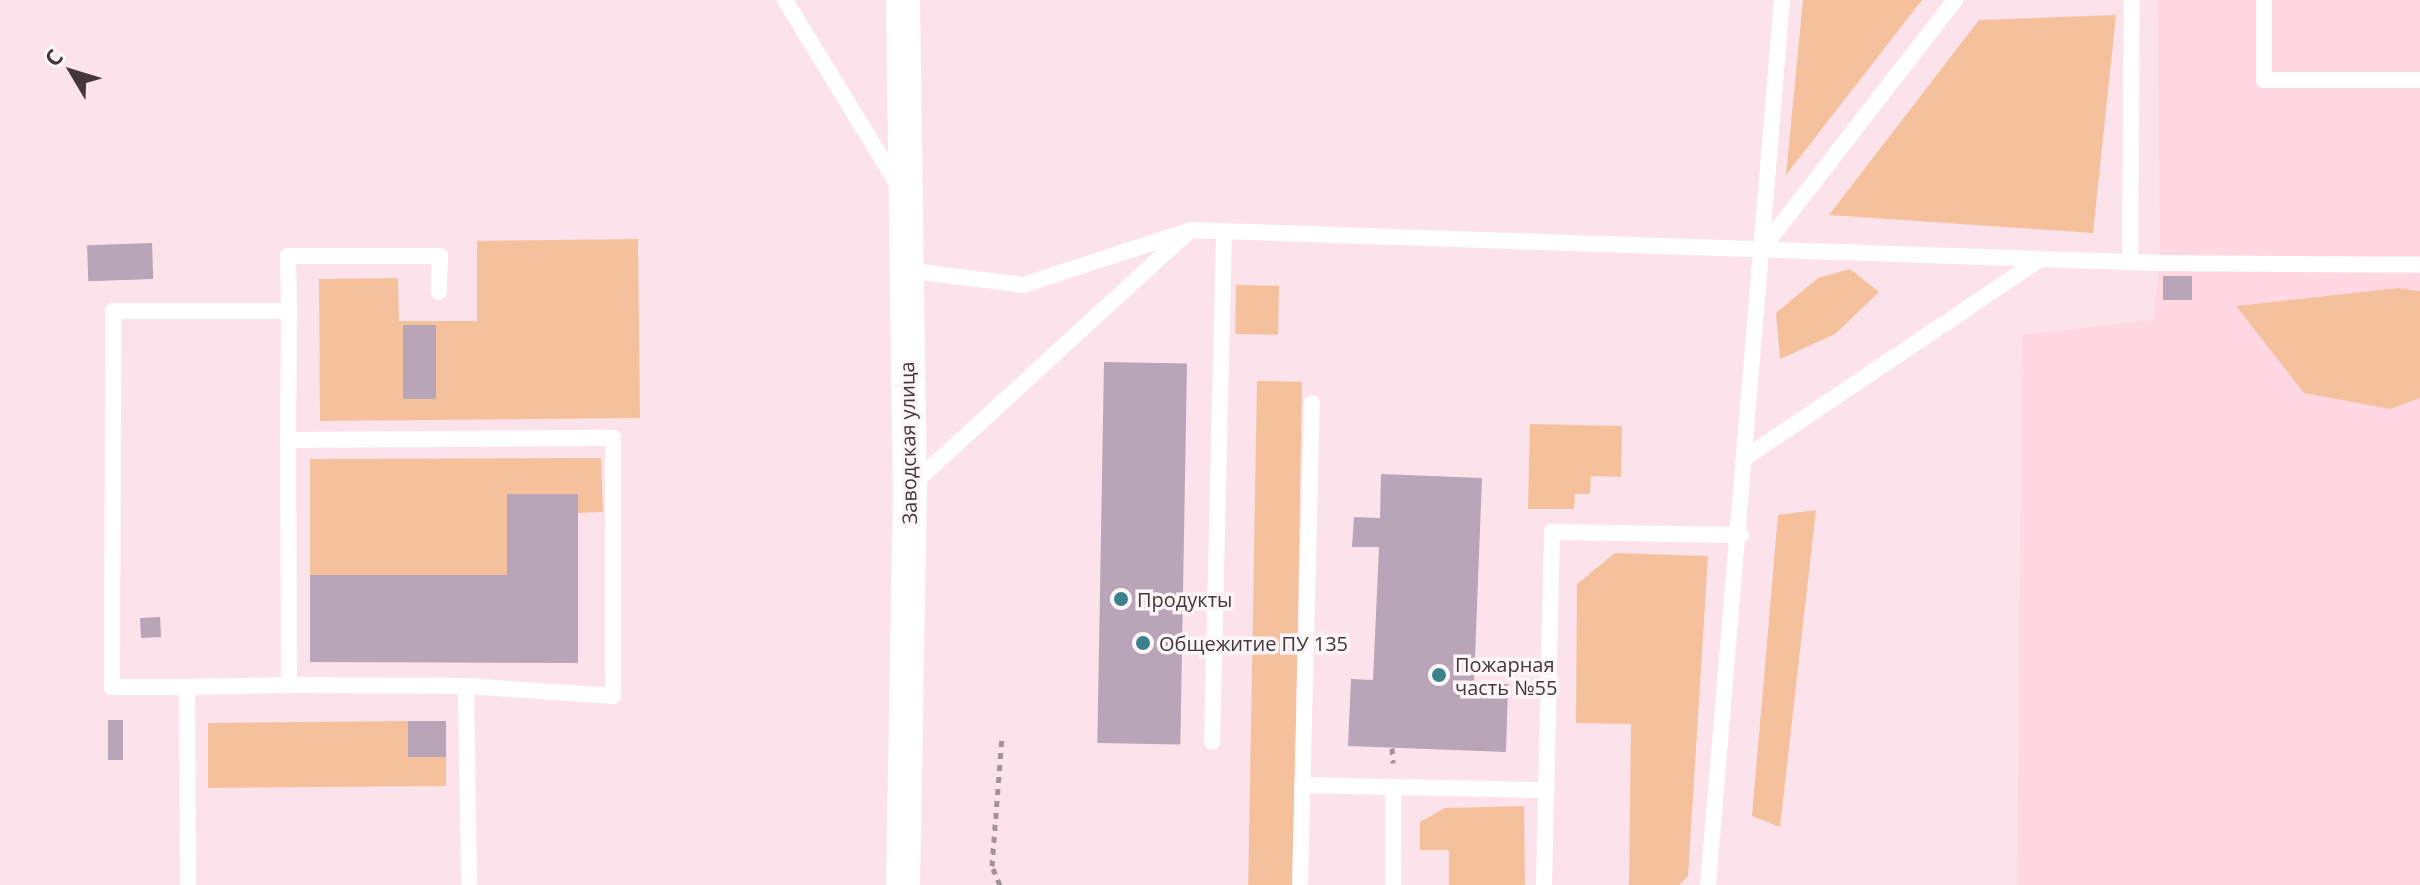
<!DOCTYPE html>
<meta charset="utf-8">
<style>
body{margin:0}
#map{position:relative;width:2420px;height:885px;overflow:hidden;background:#fce3eb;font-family:"Open Sans",sans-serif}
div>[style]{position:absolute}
.built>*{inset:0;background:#ffd8e4}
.green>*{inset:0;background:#f5c19c;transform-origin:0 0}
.building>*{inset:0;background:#b9a5b8;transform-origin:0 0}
.path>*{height:5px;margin-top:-2.5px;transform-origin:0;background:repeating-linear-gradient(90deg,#a59298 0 6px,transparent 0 12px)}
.lane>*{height:16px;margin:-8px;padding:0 8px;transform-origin:8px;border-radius:8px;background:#fff}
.street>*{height:34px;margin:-17px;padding:0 17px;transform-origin:17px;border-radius:17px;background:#fff}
.dots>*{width:22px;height:22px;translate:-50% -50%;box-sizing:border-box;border:4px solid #fcf6f8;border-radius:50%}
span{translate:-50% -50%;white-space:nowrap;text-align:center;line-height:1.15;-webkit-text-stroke:7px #fcf6f8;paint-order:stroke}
.street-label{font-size:20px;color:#43373b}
.poi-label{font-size:20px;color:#43373b}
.left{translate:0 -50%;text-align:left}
.north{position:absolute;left:32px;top:32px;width:80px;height:80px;-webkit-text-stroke:6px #fcf6f8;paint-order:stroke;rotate:308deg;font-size:22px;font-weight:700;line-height:32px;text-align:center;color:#43373b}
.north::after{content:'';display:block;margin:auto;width:28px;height:36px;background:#43373b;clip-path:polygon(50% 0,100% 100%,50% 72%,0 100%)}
</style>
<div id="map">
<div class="built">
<i style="clip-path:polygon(2158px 0,2420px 0,2420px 885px,2017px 885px,2022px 335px,2153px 320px,2160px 263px)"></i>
</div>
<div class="green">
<i style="clip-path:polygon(1803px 0,1922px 0,1786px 175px)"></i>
<i style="clip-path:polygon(2116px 15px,2093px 233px,1829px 215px,1979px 20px)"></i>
<i style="clip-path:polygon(638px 239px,640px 418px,320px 421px,319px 279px,398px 278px,399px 321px,477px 321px,477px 241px)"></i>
<i style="clip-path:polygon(1850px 269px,1879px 292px,1835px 334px,1780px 359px,1776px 313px,1818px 278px)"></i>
<i style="left:1236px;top:285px;width:43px;height:49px;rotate:1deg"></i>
<i style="clip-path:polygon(2398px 288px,2420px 291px,2420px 398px,2390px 409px,2304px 393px,2236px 306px)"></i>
<i style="left:1257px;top:381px;width:45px;height:504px;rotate:1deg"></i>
<i style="clip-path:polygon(1530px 424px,1622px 426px,1621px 477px,1591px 476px,1590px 494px,1575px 494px,1574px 509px,1528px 509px)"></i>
<i style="clip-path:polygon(601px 458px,603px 512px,578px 513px,578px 494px,507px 575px,310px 575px,310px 459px)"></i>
<i style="clip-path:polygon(1816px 510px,1780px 827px,1752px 816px,1778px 515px)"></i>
<i style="clip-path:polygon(1615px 553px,1708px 556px,1688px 876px,1679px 885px,1629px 885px,1631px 724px,1576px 723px,1577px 584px)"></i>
<i style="clip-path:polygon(408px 721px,408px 756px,446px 757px,446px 786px,208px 788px,208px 723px)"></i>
<i style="clip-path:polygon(1524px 806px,1525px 885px,1449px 885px,1449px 850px,1420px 850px,1420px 822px,1445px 808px)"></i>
</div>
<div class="building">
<i style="left:152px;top:243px;width:36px;height:65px;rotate:88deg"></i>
<i style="left:2163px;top:276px;width:29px;height:24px"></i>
<i style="left:403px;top:325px;width:33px;height:74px"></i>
<i style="left:1104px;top:362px;width:83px;height:381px;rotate:1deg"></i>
<i style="clip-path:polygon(1381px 474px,1482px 478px,1474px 683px,1508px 684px,1506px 752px,1348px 746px,1351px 679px,1373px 680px,1379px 547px,1352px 547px,1354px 517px,1380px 518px)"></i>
<i style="clip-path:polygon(507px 494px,578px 494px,578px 663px,310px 662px,310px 575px,507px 575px)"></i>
<i style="left:160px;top:617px;width:20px;height:20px;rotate:87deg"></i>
<i style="left:108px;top:720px;width:15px;height:40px"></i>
<i style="left:408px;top:721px;width:38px;height:36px"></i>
</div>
<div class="path">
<i style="left:1392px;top:748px;width:15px;rotate:86deg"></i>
<i style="left:1000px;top:885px;width:21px;rotate:-113deg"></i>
<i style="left:992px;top:866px;width:129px;rotate:-85.6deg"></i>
</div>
<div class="lane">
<i style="left:785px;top:0;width:217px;rotate:58.6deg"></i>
<i style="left:2264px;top:0;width:80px;rotate:90deg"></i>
<i style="left:2264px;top:80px;width:156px"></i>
<i style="left:1762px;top:249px;width:315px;rotate:-52.2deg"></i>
<i style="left:2130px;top:262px;width:262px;rotate:-89.6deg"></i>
<i style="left:905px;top:270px;width:119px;rotate:7.2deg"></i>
<i style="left:1023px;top:285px;width:170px;rotate:-18.1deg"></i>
<i style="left:289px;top:311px;width:55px;rotate:-91deg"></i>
<i style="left:288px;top:256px;width:152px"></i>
<i style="left:440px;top:256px;width:36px;rotate:92deg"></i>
<i style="left:1746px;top:457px;width:355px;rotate:-33.9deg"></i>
<i style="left:913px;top:484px;width:376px;rotate:-42.5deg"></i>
<i style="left:1190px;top:230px;width:971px;rotate:1.95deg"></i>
<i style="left:2160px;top:263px;width:260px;rotate:0.4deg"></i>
<i style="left:289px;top:685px;width:177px;rotate:0.3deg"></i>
<i style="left:466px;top:686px;width:199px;rotate:89.1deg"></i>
<i style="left:187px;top:687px;width:75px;rotate:180deg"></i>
<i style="left:112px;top:687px;width:376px;rotate:-89.8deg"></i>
<i style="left:113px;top:311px;width:176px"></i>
<i style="left:289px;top:311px;width:129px;rotate:90.4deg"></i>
<i style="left:1212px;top:742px;width:511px;rotate:-88.65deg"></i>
<i style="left:1302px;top:785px;width:245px;rotate:1.2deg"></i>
<i style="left:188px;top:885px;width:198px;rotate:-90.3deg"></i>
<i style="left:187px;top:687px;width:102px;rotate:-1.1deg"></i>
<i style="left:289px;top:685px;width:245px;rotate:-90.2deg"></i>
<i style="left:288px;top:440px;width:325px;rotate:-0.4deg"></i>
<i style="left:613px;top:438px;width:258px;rotate:90deg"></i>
<i style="left:613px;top:696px;width:147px;rotate:-176.1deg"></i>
<i style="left:1300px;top:885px;width:482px;rotate:-88.6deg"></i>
<i style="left:1393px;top:885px;width:98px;rotate:-90deg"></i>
<i style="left:1544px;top:885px;width:353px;rotate:-88.7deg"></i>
<i style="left:1552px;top:532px;width:189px;rotate:0.9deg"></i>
<i style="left:1708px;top:885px;width:888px;rotate:-85.22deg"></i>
</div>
<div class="street">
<i style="left:903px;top:0;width:486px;rotate:89.2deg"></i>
<i style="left:910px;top:486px;width:399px;rotate:91deg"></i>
</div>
<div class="dots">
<i style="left:1121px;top:599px;background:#3c828d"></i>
<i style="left:1143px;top:643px;background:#3c828d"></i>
<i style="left:1439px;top:675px;background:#3c828d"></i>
</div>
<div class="street-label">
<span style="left:908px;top:443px;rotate:-91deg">Заводская улица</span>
</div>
<div class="poi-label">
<span class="left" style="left:1137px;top:599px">Продукты</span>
<span class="left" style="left:1159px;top:643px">Общежитие ПУ 135</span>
<span class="left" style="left:1455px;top:676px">Пожарная<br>часть №55</span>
</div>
<div class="north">С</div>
</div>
